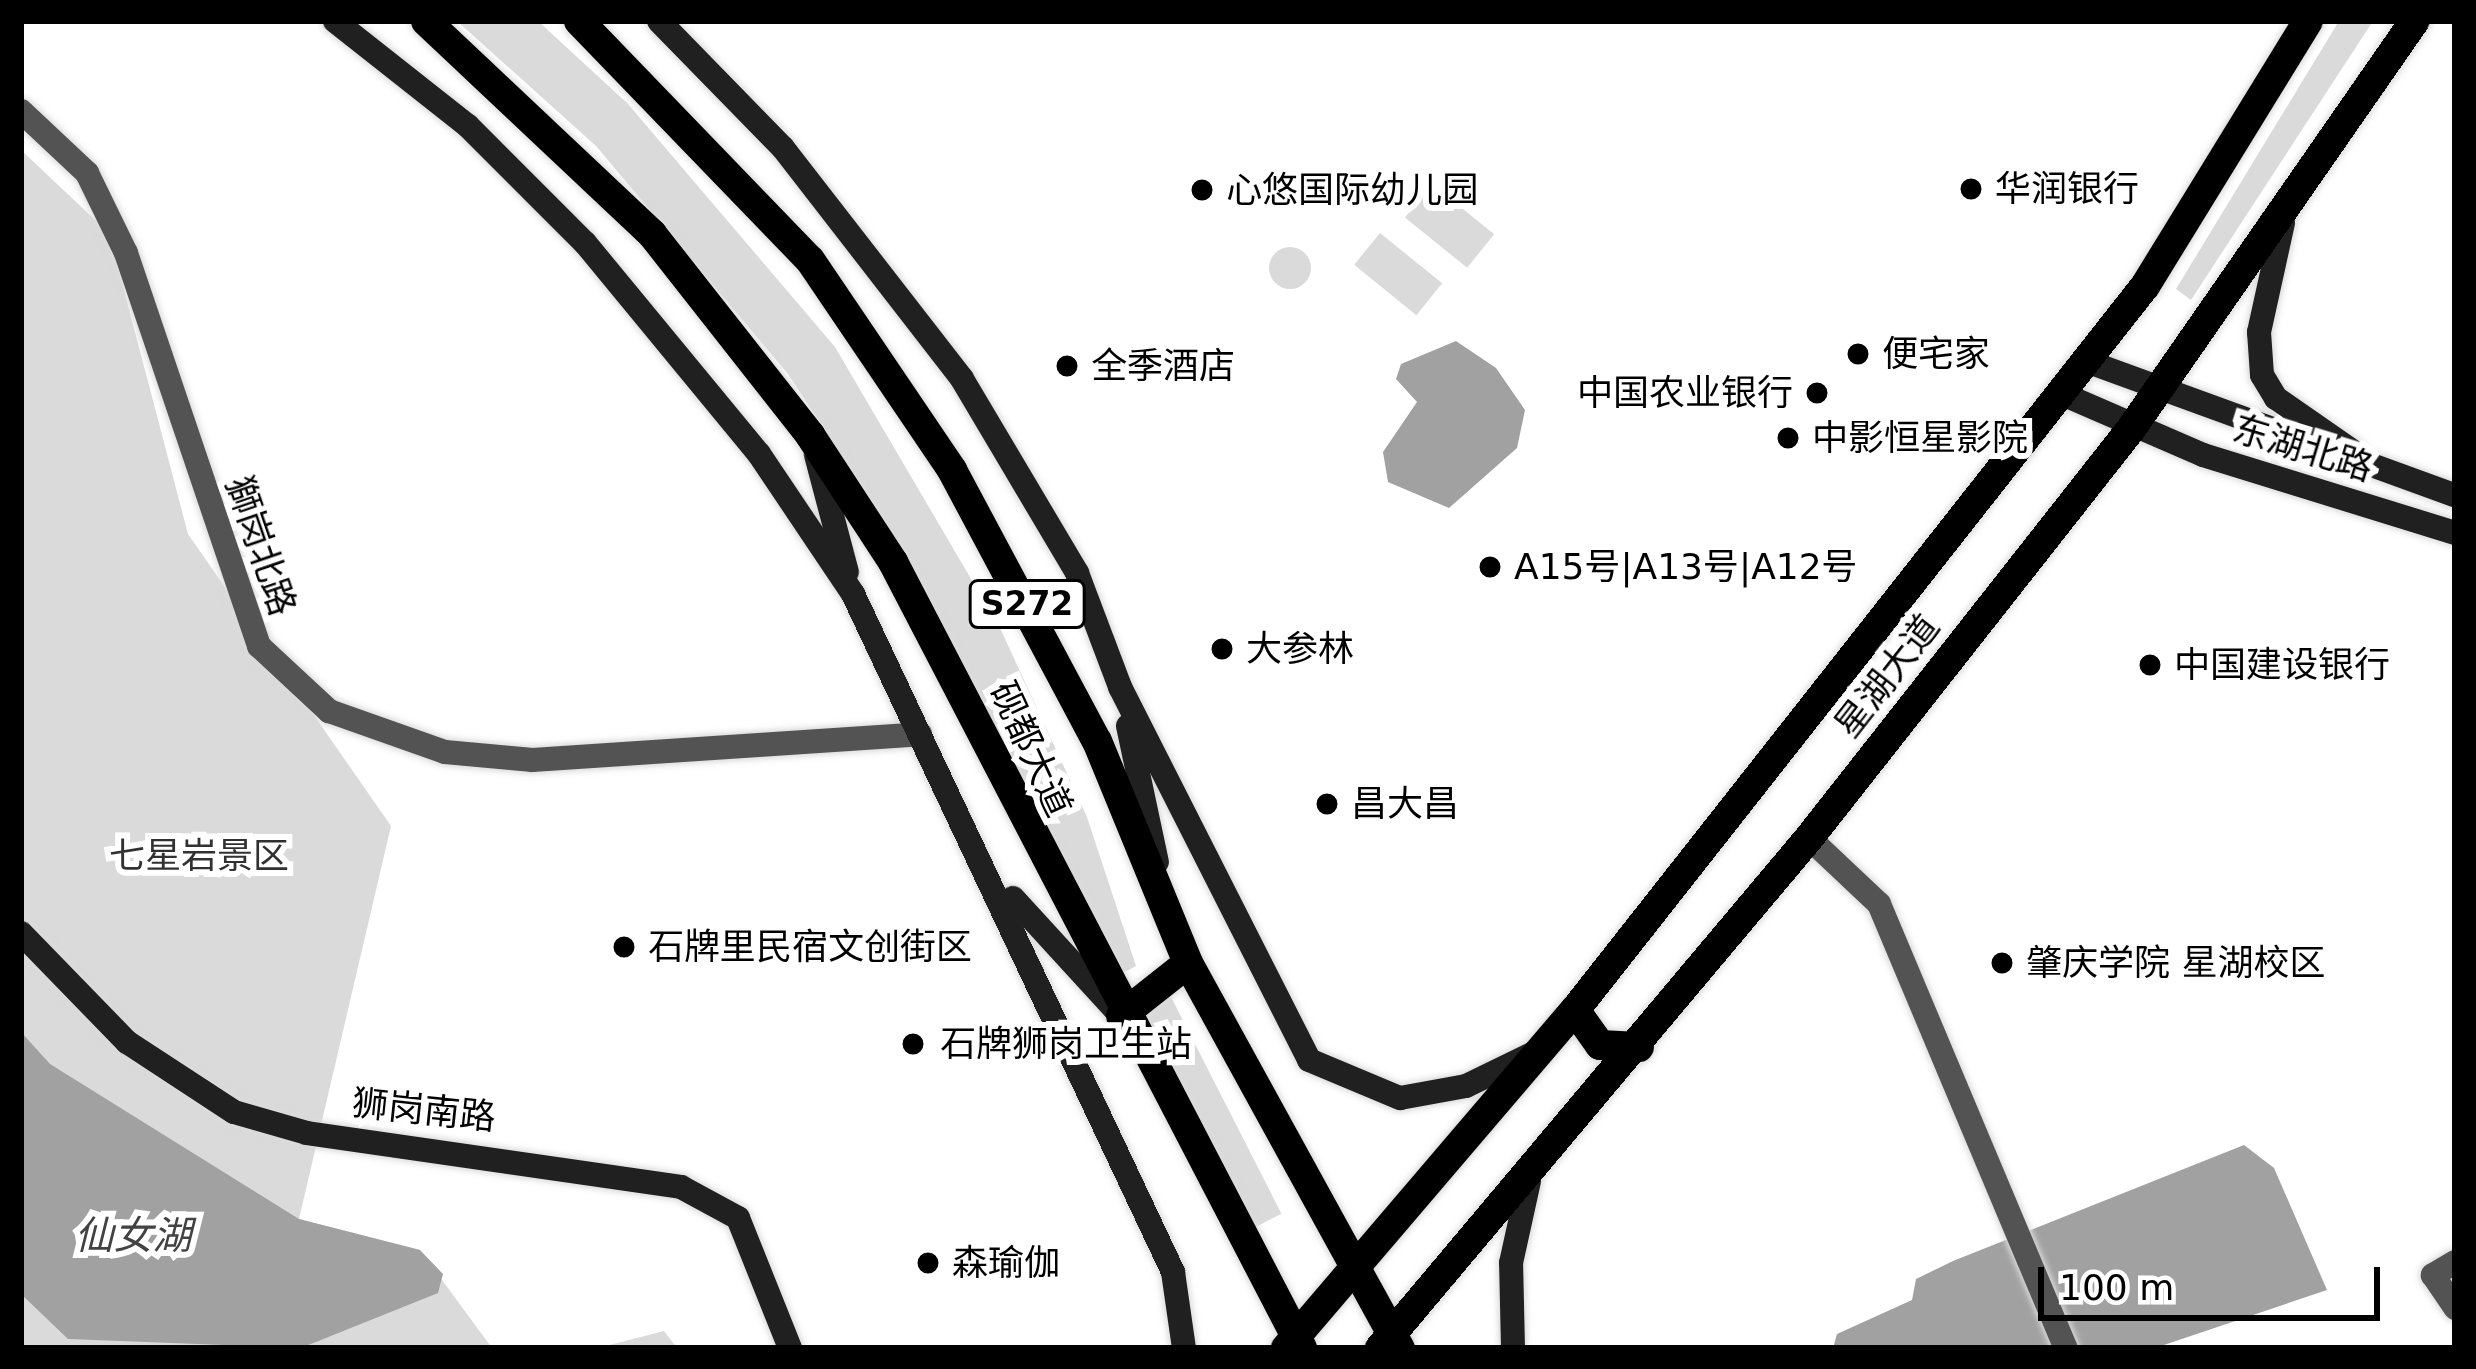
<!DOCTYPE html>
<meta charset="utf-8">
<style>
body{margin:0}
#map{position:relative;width:2476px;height:1369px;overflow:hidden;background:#fff;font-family:"DejaVu Sans","Noto Sans SC",sans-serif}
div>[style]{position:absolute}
.green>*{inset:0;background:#dadada;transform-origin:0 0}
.round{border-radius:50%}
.water>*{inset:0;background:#a1a1a1}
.roads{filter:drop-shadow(0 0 3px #dbdbdb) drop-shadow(0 0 3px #dbdbdb)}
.street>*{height:24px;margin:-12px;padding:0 12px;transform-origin:12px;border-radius:12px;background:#535353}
.secondary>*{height:24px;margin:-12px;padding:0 12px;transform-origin:12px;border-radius:12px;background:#202020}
.primary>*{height:30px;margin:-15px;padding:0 15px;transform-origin:15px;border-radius:15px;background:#000}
.dots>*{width:33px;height:33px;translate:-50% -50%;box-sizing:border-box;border:6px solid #fff;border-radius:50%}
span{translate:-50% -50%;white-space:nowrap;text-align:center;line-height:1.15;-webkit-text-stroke:12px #fff;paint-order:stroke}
.shield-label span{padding:3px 9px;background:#fff;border:3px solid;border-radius:9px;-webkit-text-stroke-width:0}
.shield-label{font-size:33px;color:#000;font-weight:700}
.poi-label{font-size:36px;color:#000}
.left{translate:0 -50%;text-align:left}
.right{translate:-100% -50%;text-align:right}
.street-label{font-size:36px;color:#000}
.park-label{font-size:36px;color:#313131}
.water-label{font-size:39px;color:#424242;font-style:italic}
.frame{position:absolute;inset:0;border:24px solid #000;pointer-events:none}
.scale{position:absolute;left:2038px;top:1267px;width:342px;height:54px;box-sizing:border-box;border:6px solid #000;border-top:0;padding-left:15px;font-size:36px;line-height:42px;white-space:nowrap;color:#000;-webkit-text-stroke:9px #fff;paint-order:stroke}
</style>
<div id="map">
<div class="green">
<i style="clip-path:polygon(457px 21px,538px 21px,628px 104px,835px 347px,1001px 630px,1087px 817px,1136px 966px,1121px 974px,874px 504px,788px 374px,596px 146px)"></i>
<i style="clip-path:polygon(2339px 21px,2373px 21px,2191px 300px,2176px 289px)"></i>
<i style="clip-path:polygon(21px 150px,109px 233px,188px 534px,391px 826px,299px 1219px,420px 1250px,492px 1348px,21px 1348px)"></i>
<i style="left:1432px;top:184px;width:80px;height:43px;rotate:39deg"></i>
<i style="left:1380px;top:233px;width:80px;height:41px;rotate:39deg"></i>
<i class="round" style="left:1269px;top:247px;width:42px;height:42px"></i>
<i style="left:1168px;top:991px;width:250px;height:31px;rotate:63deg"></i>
<i style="clip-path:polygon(664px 1331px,677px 1348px,598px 1348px)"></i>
</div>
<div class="water">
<i style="clip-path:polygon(1456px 341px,1496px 368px,1525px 410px,1517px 448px,1449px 508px,1388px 482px,1383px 452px,1417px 402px,1396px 379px,1401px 364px)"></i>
<i style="clip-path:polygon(21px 1032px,50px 1064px,299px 1219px,420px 1250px,443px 1274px,438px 1293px,301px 1348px,68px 1339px,21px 1294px)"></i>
<i style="clip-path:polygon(2244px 1145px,2274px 1168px,2327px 1290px,2155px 1348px,1833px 1348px,1837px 1334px,1912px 1300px,1916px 1279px,1953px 1261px)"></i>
</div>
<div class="roads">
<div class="street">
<i style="left:21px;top:111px;width:91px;rotate:43.2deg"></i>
<i style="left:87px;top:173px;width:89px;rotate:64deg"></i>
<i style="left:126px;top:253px;width:415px;rotate:71.3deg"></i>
<i style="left:259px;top:646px;width:96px;rotate:42.9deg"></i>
<i style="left:329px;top:711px;width:123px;rotate:19.5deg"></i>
<i style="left:445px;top:752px;width:88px;rotate:5.2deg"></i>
<i style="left:533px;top:760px;width:388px;rotate:-3.8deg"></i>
<i style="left:1809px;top:838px;width:96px;rotate:43.3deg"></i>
<i style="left:1879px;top:904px;width:482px;rotate:67.2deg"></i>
<i style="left:2455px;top:1262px;width:26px;rotate:149deg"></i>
<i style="left:2433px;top:1275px;width:40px;rotate:56deg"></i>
</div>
<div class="secondary">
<i style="left:335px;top:21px;width:169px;rotate:38.3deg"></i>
<i style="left:468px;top:126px;width:165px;rotate:45deg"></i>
<i style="left:585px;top:243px;width:273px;rotate:50.5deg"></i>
<i style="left:759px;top:454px;width:169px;rotate:56.1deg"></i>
<i style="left:853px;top:594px;width:750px;rotate:64.73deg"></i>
<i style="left:1173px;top:1272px;width:77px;rotate:81.8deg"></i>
<i style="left:659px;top:21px;width:177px;rotate:45.7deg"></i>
<i style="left:783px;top:148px;width:292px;rotate:52.2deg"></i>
<i style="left:962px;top:379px;width:226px;rotate:59.3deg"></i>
<i style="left:1077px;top:573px;width:122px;rotate:69.3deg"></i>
<i style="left:1120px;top:687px;width:418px;rotate:63.1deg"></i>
<i style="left:1309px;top:1060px;width:99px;rotate:22.7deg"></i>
<i style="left:1400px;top:1098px;width:67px;rotate:-10.3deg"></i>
<i style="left:1466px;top:1086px;width:76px;rotate:-25.9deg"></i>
<i style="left:2283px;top:223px;width:112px;rotate:102.4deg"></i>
<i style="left:2259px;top:332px;width:43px;rotate:86deg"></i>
<i style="left:2262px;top:375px;width:27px;rotate:59deg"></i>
<i style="left:2276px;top:398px;width:96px;rotate:34.8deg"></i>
<i style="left:2086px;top:361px;width:393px;rotate:20deg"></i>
<i style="left:2060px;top:393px;width:156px;rotate:23.4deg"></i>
<i style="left:2203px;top:455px;width:264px;rotate:17.2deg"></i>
<i style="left:816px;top:455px;width:121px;rotate:75.2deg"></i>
<i style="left:1128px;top:726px;width:139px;rotate:78deg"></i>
<i style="left:1013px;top:898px;width:160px;rotate:47.5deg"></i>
<i style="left:21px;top:933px;width:152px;rotate:45.8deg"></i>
<i style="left:127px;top:1042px;width:128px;rotate:33.2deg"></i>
<i style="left:234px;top:1112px;width:76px;rotate:16deg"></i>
<i style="left:307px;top:1133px;width:378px;rotate:8.2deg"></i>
<i style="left:681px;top:1187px;width:65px;rotate:28.5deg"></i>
<i style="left:738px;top:1218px;width:140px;rotate:68.2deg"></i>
<i style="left:1513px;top:1348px;width:85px;rotate:-91.3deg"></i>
<i style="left:1511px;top:1263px;width:84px;rotate:-77.6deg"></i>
</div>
<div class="primary">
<i style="left:426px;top:21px;width:311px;rotate:43.3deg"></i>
<i style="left:652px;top:234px;width:256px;rotate:51.8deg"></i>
<i style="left:810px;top:435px;width:152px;rotate:56.8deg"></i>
<i style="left:893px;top:562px;width:886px;rotate:62.51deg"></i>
<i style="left:579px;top:21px;width:332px;rotate:46deg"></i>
<i style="left:810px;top:260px;width:254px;rotate:55.9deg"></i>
<i style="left:952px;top:470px;width:307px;rotate:61.9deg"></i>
<i style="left:1097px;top:741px;width:240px;rotate:67.7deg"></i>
<i style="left:1188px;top:963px;width:440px;rotate:61.2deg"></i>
<i style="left:1575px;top:1010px;width:43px;rotate:54.5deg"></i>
<i style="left:1600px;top:1045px;width:39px;rotate:3deg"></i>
<i style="left:1121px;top:1016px;width:85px;rotate:-38.3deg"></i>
<i style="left:1286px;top:1348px;width:445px;rotate:-49.5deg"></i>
<i style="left:1575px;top:1010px;width:921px;rotate:-51.79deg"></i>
<i style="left:2145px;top:286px;width:311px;rotate:-58.4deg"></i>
<i style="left:1380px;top:1348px;width:666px;rotate:-49.93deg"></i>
<i style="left:1809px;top:838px;width:521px;rotate:-51.79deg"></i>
<i style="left:2131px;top:429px;width:497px;rotate:-55.2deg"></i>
</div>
</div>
<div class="dots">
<i style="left:1971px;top:189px;background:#000"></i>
<i style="left:1202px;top:190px;background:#000"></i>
<i style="left:1858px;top:354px;background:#000"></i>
<i style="left:1067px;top:366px;background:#000"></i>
<i style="left:1817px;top:393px;background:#000"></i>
<i style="left:1788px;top:438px;background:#000"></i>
<i style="left:1490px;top:567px;background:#000"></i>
<i style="left:1222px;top:649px;background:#000"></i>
<i style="left:2150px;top:665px;background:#000"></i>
<i style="left:1327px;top:804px;background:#000"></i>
<i style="left:624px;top:947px;background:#000"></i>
<i style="left:2002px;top:963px;background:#000"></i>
<i style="left:913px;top:1044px;background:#000"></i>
<i style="left:928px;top:1263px;background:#000"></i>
</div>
<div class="shield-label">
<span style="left:1027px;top:604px">S272</span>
</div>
<div class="poi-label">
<span class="left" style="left:1995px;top:189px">华润银行</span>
<span class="left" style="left:1226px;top:190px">心悠国际幼儿园</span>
<span class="left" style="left:1882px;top:354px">便宅家</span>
<span class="left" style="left:1091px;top:366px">全季酒店</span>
<span class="right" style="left:1793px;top:393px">中国农业银行</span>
<span class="left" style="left:1812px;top:438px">中影恒星影院</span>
<span class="left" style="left:1514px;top:567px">A15号|A13号|A12号</span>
<span class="left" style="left:1246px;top:649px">大参林</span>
<span class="left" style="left:2174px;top:665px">中国建设银行</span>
<span class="left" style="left:1351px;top:804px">昌大昌</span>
<span class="left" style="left:648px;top:947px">石牌里民宿文创街区</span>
<span class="left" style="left:2026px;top:963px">肇庆学院 星湖校区</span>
<span class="left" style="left:940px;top:1044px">石牌狮岗卫生站</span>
<span class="left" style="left:952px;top:1263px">森瑜伽</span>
</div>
<div class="street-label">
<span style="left:2303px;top:448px;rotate:17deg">东湖北路</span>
<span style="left:261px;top:546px;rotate:71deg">獅岗北路</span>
<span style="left:1887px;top:676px;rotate:-52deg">星湖大道</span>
<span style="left:1031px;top:749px;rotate:65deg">砚都大道</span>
<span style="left:424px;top:1110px;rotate:6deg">狮岗南路</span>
</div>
<div class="park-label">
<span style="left:199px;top:856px">七星岩景区</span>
</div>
<div class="water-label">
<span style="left:133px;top:1236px">仙女湖</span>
</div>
<div class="frame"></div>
<div class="scale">100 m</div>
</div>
